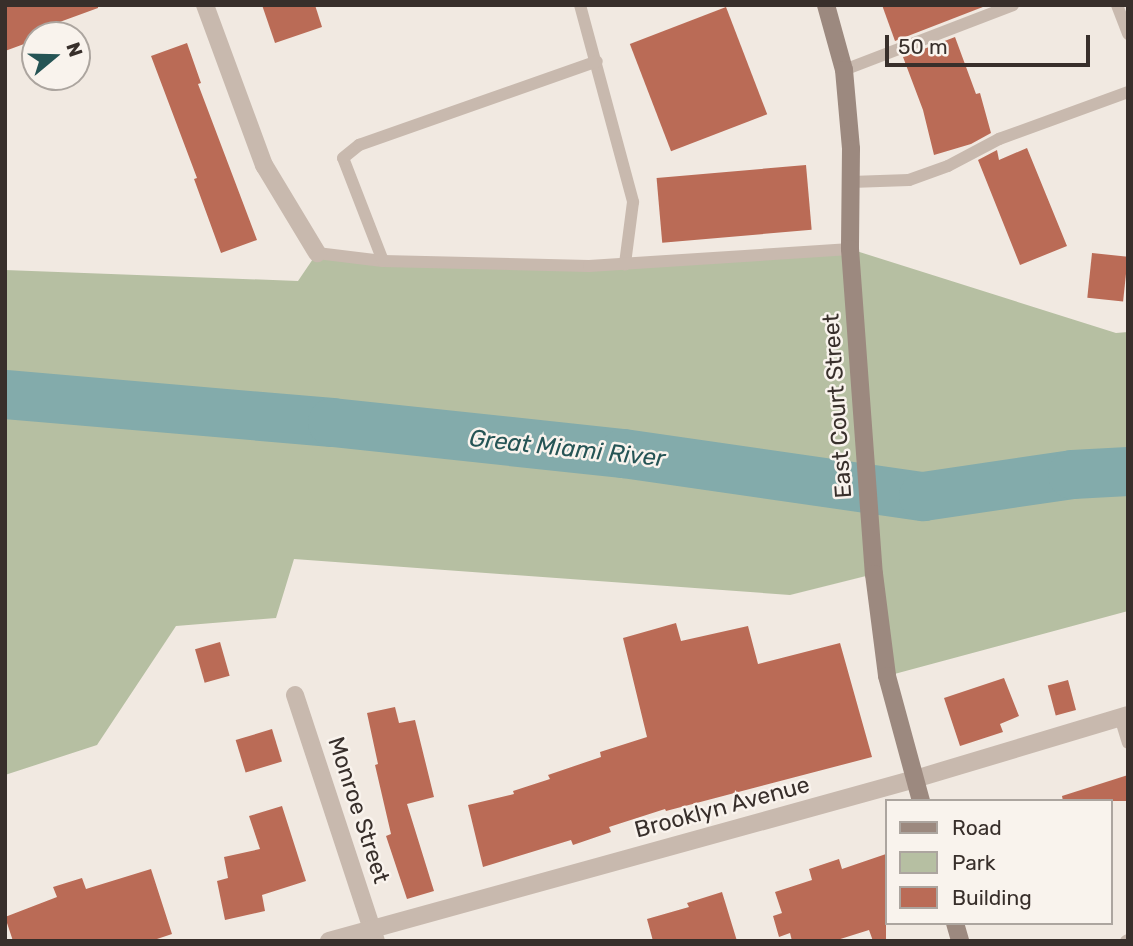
<!DOCTYPE html>
<style>
body{margin:0}
#map{position:relative;width:1133px;height:946px;overflow:hidden;background:#f1e9e1;font-family:Rubik,sans-serif}
div>[style]{position:absolute}
.green>*{inset:0;background:#b6bfa2}
.river>*{height:49px;margin:-24.5px;padding:0 24.5px;transform-origin:24.5px;border-radius:24.5px;background:#83abab}
.building>*{inset:0;background:#ba6b56;transform-origin:0 0}
.service>*{height:12px;margin:-6px;padding:0 6px;transform-origin:6px;border-radius:6px;background:#c8b9ae}
.minor>*{height:18px;margin:-9px;padding:0 9px;transform-origin:9px;border-radius:9px;background:#c8b9ae}
.secondary>*{height:18px;margin:-9px;padding:0 9px;transform-origin:9px;border-radius:9px;background:#9c897f}
span{translate:-50% -50%;white-space:nowrap;text-align:center;line-height:1.15;-webkit-text-stroke:5px #f9f3ed;paint-order:stroke}
.street-label{font-size:23px;color:#382f2b}
.water-label{font-size:24px;color:#255455;font-style:italic}
.frame{position:absolute;inset:0;border:7px solid #382f2b;pointer-events:none}
.legend{position:absolute;left:885px;top:799px;width:228px;height:126px;box-sizing:border-box;background:#f9f3ed;border:2px solid #aca59f;margin:0;padding:9px 12px;list-style:none;font-size:21px;color:#382f2b}
.legend li{display:flex;align-items:center;gap:14px;height:35px}
.legend b{width:35px;border:2px solid #aca59f}
.north{position:absolute;left:21px;top:21px;width:70px;height:70px;box-sizing:border-box;background:#f9f3ed;border:2px solid #aca59f;border-radius:50%;rotate:71deg;font-size:19px;font-weight:700;line-height:28px;text-align:center;color:#382f2b}
.north::after{content:'';display:block;margin:auto;width:24px;height:32px;background:#255455;clip-path:polygon(50% 0,100% 100%,50% 72%,0 100%)}
.scale{position:absolute;left:885px;top:35px;width:205px;height:32px;box-sizing:border-box;border:4px solid #382f2b;border-top:0;padding-left:9px;font-size:21px;line-height:24px;white-space:nowrap;color:#382f2b;-webkit-text-stroke:5px #f9f3ed;paint-order:stroke}
</style>
<div id="map">
<div class="green">
<i style="clip-path:polygon(850px 249px,1116px 333px,1128px 332px,1128px 611px,887px 676px,874px 574px,790px 595px,294px 559px,276px 618px,176px 626px,97px 745px,5px 775px,5px 270px,298px 281px,317px 253px,589px 266px)"></i>
</div>
<div class="river">
<i style="left:5px;top:394px;width:328px;rotate:4.9deg"></i>
<i style="left:332px;top:422px;width:293px;rotate:6.1deg"></i>
<i style="left:623px;top:453px;width:303px;rotate:8.2deg"></i>
<i style="left:923px;top:496px;width:151px;rotate:-8.4deg"></i>
<i style="left:1072px;top:474px;width:56px;rotate:-3.1deg"></i>
</div>
<div class="building">
<i style="clip-path:polygon(5px 5px,98px 5px,98px 8px,35px 31px,35px 40px,5px 51px)"></i>
<i style="clip-path:polygon(262px 5px,315px 5px,322px 27px,275px 43px)"></i>
<i style="clip-path:polygon(882px 5px,988px 5px,895px 41px)"></i>
<i style="left:726px;top:7px;width:115px;height:103px;rotate:69deg"></i>
<i style="clip-path:polygon(955px 37px,976px 94px,980px 93px,991px 133px,971px 144px,934px 155px,923px 110px,903px 57px)"></i>
<i style="clip-path:polygon(187px 43px,201px 83px,198px 84px,257px 240px,221px 253px,194px 179px,197px 178px,151px 56px)"></i>
<i style="clip-path:polygon(1027px 148px,1067px 246px,1020px 265px,978px 160px,997px 150px,999px 160px)"></i>
<i style="left:806px;top:165px;width:65px;height:150px;rotate:85deg"></i>
<i style="left:1092px;top:253px;width:36px;height:45px;rotate:6deg"></i>
<i style="clip-path:polygon(676px 623px,681px 641px,748px 626px,758px 664px,840px 643px,872px 757px,666px 811px,665px 809px,609px 827px,611px 832px,573px 845px,571px 840px,483px 867px,468px 805px,514px 794px,513px 791px,550px 779px,548px 775px,601px 757px,600px 752px,647px 737px,623px 638px)"></i>
<i style="left:220px;top:642px;width:35px;height:26px;rotate:74deg"></i>
<i style="clip-path:polygon(1004px 678px,1019px 716px,1000px 724px,1003px 732px,960px 746px,944px 698px)"></i>
<i style="left:1068px;top:680px;width:31px;height:21px;rotate:75deg"></i>
<i style="clip-path:polygon(395px 707px,399px 723px,415px 720px,434px 797px,407px 804px,434px 891px,407px 899px,386px 836px,391px 834px,375px 765px,378px 764px,367px 713px)"></i>
<i style="left:272px;top:729px;width:34px;height:38px;rotate:73deg"></i>
<i style="clip-path:polygon(1128px 775px,1128px 801px,1063px 801px,1062px 796px)"></i>
<i style="clip-path:polygon(282px 806px,306px 881px,262px 895px,265px 911px,225px 920px,217px 881px,228px 878px,224px 857px,260px 849px,249px 816px)"></i>
<i style="clip-path:polygon(886px 854px,886px 941px,873px 941px,869px 930px,834px 941px,792px 941px,790px 933px,779px 937px,773px 916px,782px 913px,775px 892px,812px 880px,809px 869px,839px 859px,842px 869px)"></i>
<i style="clip-path:polygon(151px 869px,172px 934px,151px 941px,13px 941px,5px 917px,57px 897px,53px 887px,82px 878px,86px 889px)"></i>
<i style="clip-path:polygon(722px 892px,737px 941px,653px 941px,647px 919px,689px 907px,687px 903px)"></i>
</div>
<div class="service">
<i style="left:580px;top:5px;width:204px;rotate:74.9deg"></i>
<i style="left:633px;top:202px;width:63px;rotate:97.4deg"></i>
<i style="left:1117px;top:5px;width:31px;rotate:69deg"></i>
<i style="left:844px;top:70px;width:181px;rotate:-21deg"></i>
<i style="left:851px;top:182px;width:58px;rotate:-2deg"></i>
<i style="left:909px;top:180px;width:41px;rotate:-19.7deg"></i>
<i style="left:948px;top:166px;width:58px;rotate:-27.9deg"></i>
<i style="left:999px;top:139px;width:137px;rotate:-20deg"></i>
<i style="left:317px;top:253px;width:66px;rotate:6.9deg"></i>
<i style="left:383px;top:261px;width:206px;rotate:1.4deg"></i>
<i style="left:589px;top:266px;width:262px;rotate:-3.7deg"></i>
<i style="left:383px;top:261px;width:110px;rotate:-111.2deg"></i>
<i style="left:343px;top:158px;width:21px;rotate:-39deg"></i>
<i style="left:359px;top:145px;width:252px;rotate:-19.4deg"></i>
<i style="left:1120px;top:717px;width:27px;rotate:73deg"></i>
<i style="left:1126px;top:941px;width:2px;rotate:-27deg"></i>
</div>
<div class="minor">
<i style="left:205px;top:5px;width:171px;rotate:69.8deg"></i>
<i style="left:264px;top:165px;width:103px;rotate:58.9deg"></i>
<i style="left:295px;top:695px;width:259px;rotate:71.8deg"></i>
<i style="left:329px;top:941px;width:608px;rotate:-15.45deg"></i>
<i style="left:915px;top:779px;width:222px;rotate:-16.7deg"></i>
</div>
<div class="secondary">
<i style="left:826px;top:5px;width:67px;rotate:74.5deg"></i>
<i style="left:844px;top:70px;width:79px;rotate:84.9deg"></i>
<i style="left:851px;top:149px;width:100px;rotate:90.6deg"></i>
<i style="left:850px;top:249px;width:326px;rotate:85.8deg"></i>
<i style="left:874px;top:574px;width:103px;rotate:82.7deg"></i>
<i style="left:887px;top:676px;width:130px;rotate:74.8deg"></i>
<i style="left:955px;top:923px;width:19px;rotate:74deg"></i>
</div>
<div class="street-label">
<span style="left:837px;top:406px;rotate:-94deg">East Court Street</span>
<span style="left:722px;top:807px;rotate:-15deg">Brooklyn Avenue</span>
<span style="left:359px;top:810px;rotate:72deg">Monroe Street</span>
</div>
<div class="water-label">
<span style="left:567px;top:449px;rotate:6deg">Great Miami River</span>
</div>
<div class="frame"></div>
<ul class="legend">
<li><b style="height:9px;background:#9c897f"></b>Road</li>
<li><b style="height:19px;background:#b6bfa2"></b>Park</li>
<li><b style="height:19px;background:#ba6b56"></b>Building</li>
</ul>
<div class="north">N</div>
<div class="scale">50 m</div>
</div>
